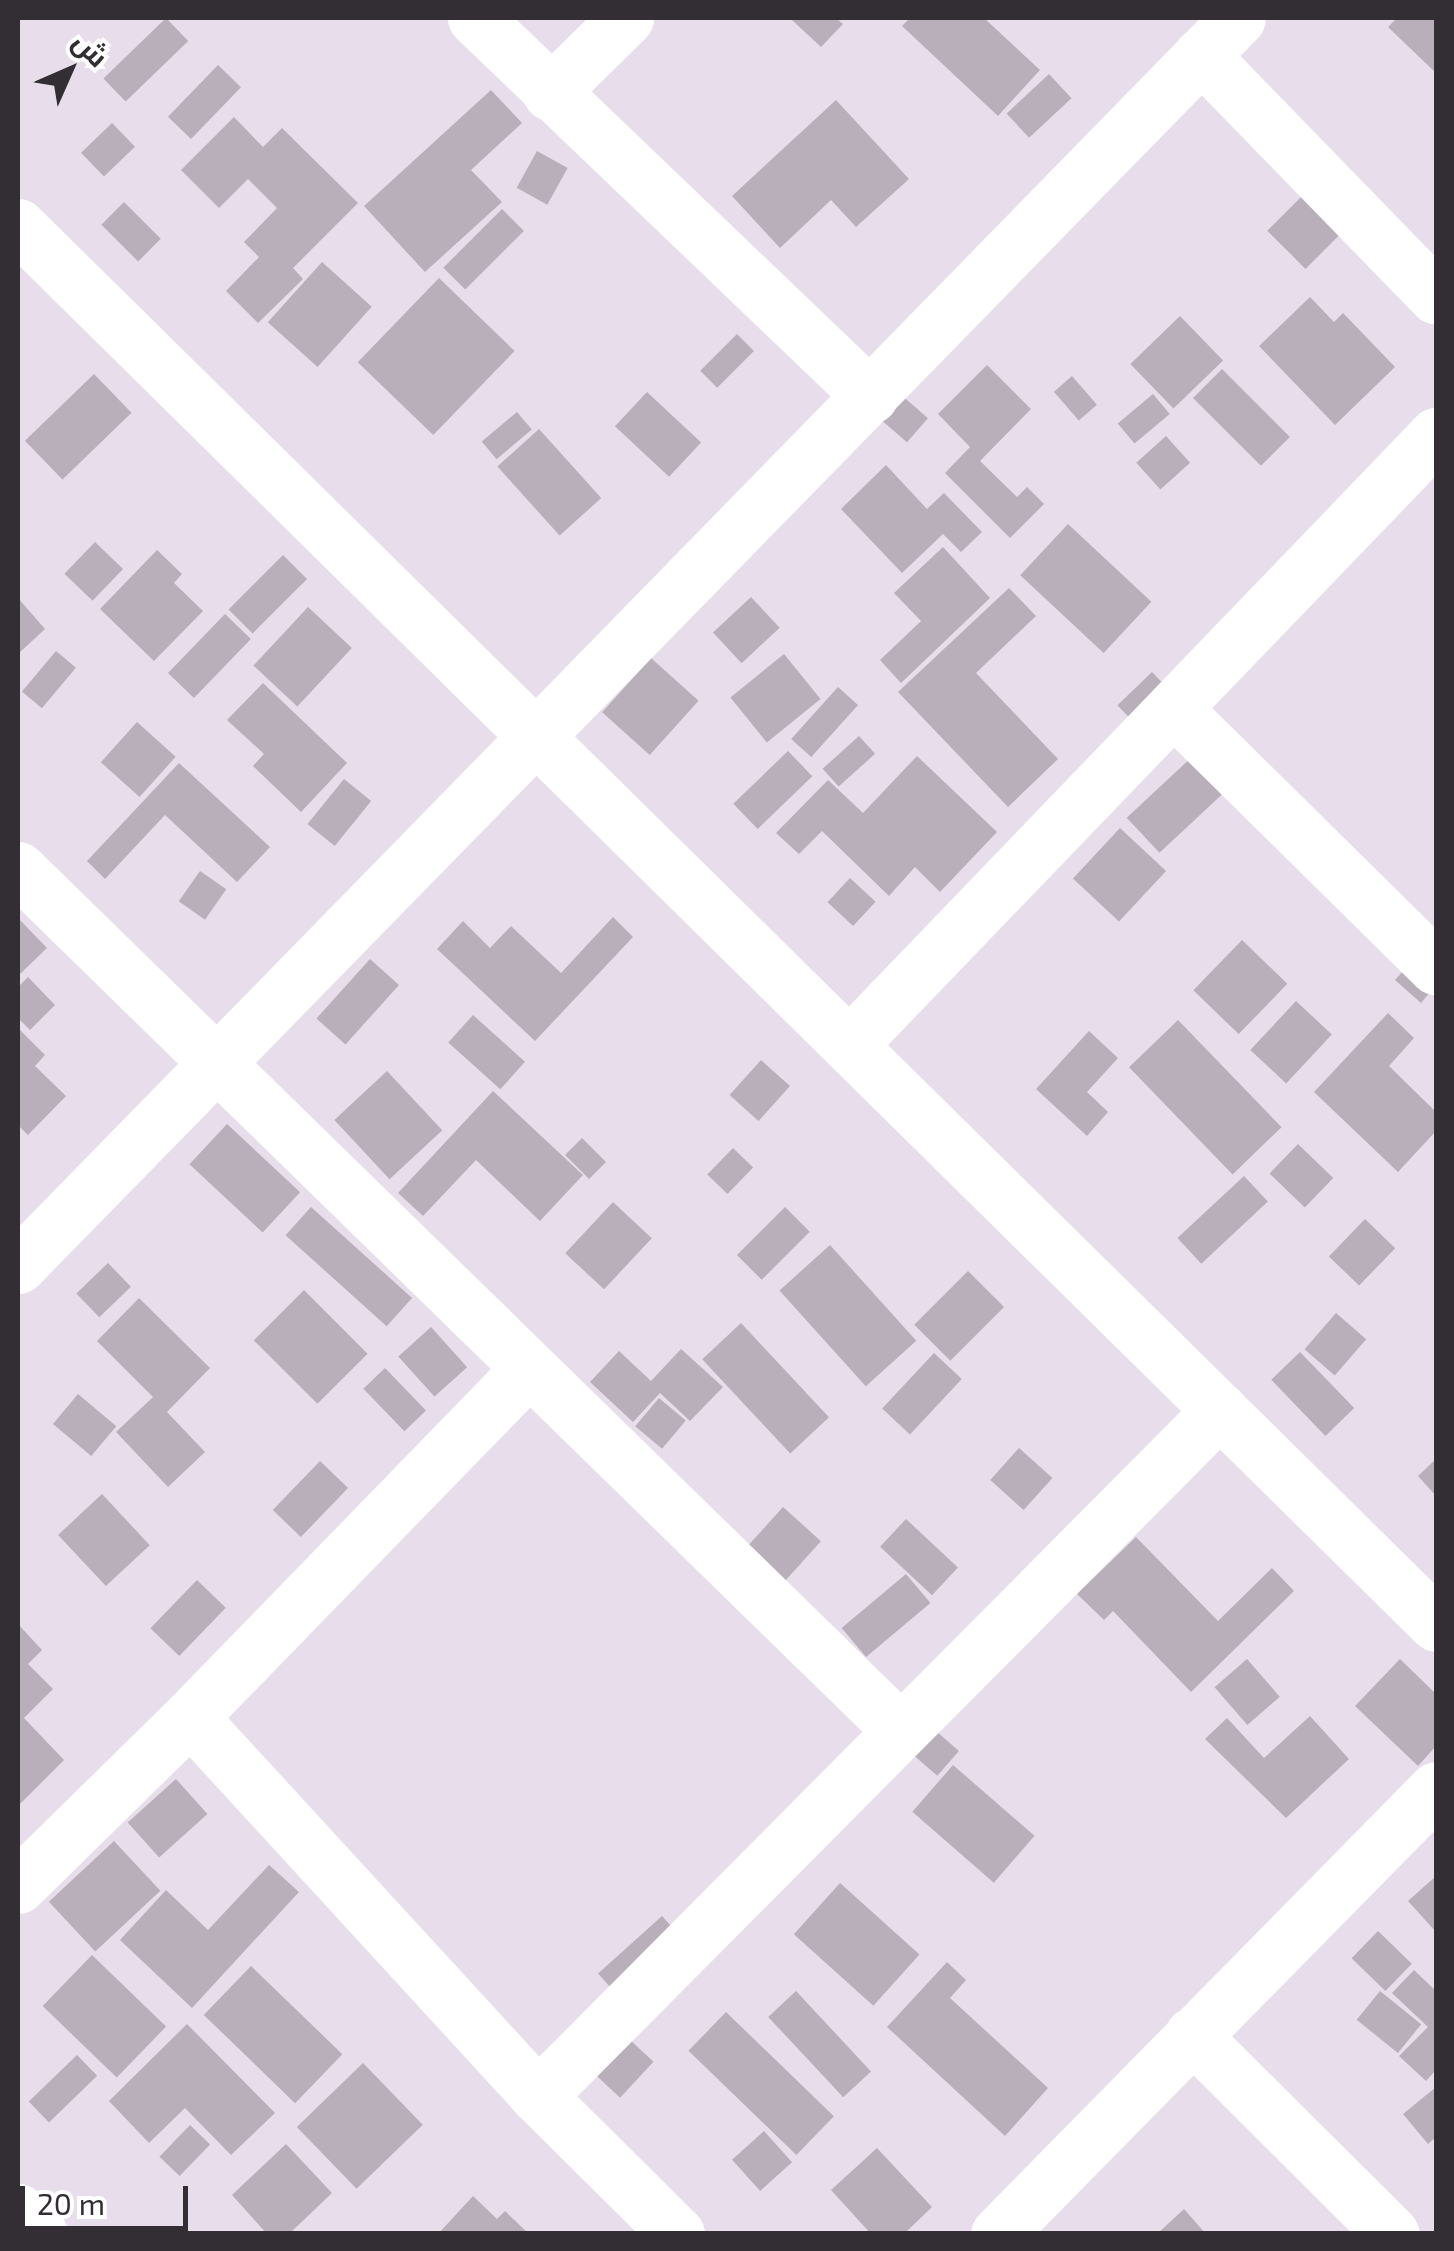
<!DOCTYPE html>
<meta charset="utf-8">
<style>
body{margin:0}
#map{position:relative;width:1454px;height:2251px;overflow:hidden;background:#e8deeb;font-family:"Exo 2",Cairo,sans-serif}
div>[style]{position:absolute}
.building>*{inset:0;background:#b8afbb;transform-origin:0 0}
.street>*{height:55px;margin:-27.5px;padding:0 27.5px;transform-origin:27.5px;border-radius:27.5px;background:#fff}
span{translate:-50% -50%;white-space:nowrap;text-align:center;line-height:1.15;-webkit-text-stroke:8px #fff;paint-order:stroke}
.frame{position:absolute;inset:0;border:20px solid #322e33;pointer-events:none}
.north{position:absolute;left:20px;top:20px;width:100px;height:100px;-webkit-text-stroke:8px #fff;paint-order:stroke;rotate:45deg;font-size:28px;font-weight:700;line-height:40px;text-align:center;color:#322e33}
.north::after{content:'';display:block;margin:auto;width:35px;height:45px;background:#322e33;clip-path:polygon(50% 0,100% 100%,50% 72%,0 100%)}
.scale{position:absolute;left:20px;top:2186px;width:168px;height:45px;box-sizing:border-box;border:5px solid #322e33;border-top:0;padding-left:12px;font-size:30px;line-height:35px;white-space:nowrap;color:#322e33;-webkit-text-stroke:8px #fff;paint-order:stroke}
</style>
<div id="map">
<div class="building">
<i style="left:166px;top:18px;width:32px;height:87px;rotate:46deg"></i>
<i style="clip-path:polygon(795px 18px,836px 18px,843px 24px,821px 47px,792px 20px)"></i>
<i style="clip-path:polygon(910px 18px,984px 18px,1040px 70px,998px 116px,902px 26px)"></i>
<i style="clip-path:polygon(1397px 18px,1436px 18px,1436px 73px,1388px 27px)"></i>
<i style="left:218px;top:65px;width:32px;height:72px;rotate:44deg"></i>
<i style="left:1049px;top:74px;width:33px;height:58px;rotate:47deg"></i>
<i style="clip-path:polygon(491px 90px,522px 123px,471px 170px,502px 202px,425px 272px,364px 206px)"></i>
<i style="clip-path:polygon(836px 100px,909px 179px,856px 227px,831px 200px,780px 248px,732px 196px)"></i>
<i style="clip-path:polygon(234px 117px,263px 147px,282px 128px,358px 203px,293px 268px,303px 279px,258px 323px,226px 291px,259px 257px,244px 242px,277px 208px,248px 179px,219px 208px,181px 170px)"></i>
<i style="left:112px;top:123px;width:33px;height:43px;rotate:46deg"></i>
<i style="left:537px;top:151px;width:35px;height:42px;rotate:29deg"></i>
<i style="left:1309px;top:189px;width:54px;height:59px;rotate:45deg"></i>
<i style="left:124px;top:202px;width:52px;height:32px;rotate:45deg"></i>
<i style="left:502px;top:209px;width:31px;height:83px;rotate:45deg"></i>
<i style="left:322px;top:262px;width:67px;height:81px;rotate:42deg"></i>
<i style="left:439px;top:278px;width:105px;height:117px;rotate:44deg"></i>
<i style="clip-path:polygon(1310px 297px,1334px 322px,1343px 313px,1395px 367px,1335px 425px,1259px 346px)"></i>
<i style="left:1180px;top:316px;width:62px;height:69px;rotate:46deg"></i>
<i style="left:737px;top:334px;width:24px;height:52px;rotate:45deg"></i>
<i style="clip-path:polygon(987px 365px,1031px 409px,980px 461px,1017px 497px,1027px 487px,1044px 504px,1010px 538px,945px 473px,970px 447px,938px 414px)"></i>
<i style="left:1222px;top:369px;width:96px;height:41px;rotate:45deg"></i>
<i style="left:94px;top:374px;width:54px;height:96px;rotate:46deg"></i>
<i style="left:1072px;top:376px;width:38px;height:24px;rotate:49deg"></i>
<i style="left:891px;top:386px;width:49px;height:32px;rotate:41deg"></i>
<i style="left:647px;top:392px;width:74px;height:47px;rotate:43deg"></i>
<i style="left:1153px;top:394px;width:26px;height:46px;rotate:50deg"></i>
<i style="left:517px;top:412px;width:23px;height:46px;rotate:50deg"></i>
<i style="left:539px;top:429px;width:93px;height:56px;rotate:48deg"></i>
<i style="left:1166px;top:436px;width:36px;height:40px;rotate:48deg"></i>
<i style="clip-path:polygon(886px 465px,927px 509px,944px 493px,982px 532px,961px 552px,943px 534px,902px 573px,841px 509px)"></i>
<i style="left:1068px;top:524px;width:114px;height:70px;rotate:43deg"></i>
<i style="left:95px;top:542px;width:39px;height:44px;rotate:44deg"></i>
<i style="clip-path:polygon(943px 547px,990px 598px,901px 683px,880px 660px,921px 621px,894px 593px)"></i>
<i style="clip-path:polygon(157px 550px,182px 574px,174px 583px,203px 611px,154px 661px,100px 609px)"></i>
<i style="left:283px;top:555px;width:34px;height:77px;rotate:45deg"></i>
<i style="clip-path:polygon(1009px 588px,1036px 616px,976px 673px,1058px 759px,1008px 807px,898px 692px)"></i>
<i style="left:751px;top:597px;width:42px;height:52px;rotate:47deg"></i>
<i style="clip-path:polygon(18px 598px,45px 629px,18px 654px)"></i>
<i style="left:308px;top:607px;width:60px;height:80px;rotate:43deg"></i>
<i style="left:225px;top:614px;width:36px;height:82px;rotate:44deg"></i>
<i style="left:56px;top:651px;width:26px;height:53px;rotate:40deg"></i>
<i style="left:784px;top:654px;width:58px;height:69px;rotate:51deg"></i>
<i style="left:651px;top:658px;width:64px;height:73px;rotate:42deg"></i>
<i style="left:1152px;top:672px;width:35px;height:48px;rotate:46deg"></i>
<i style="clip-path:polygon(263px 683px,347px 763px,301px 812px,253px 766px,264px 754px,227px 720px)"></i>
<i style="left:838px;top:687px;width:27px;height:70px;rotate:42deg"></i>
<i style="left:137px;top:722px;width:52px;height:54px;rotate:42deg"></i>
<i style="left:859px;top:736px;width:24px;height:49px;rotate:48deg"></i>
<i style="left:788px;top:751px;width:35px;height:76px;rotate:46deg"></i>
<i style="left:1194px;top:755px;width:48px;height:92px;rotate:47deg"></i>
<i style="clip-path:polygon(917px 756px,997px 832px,940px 892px,915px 867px,889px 896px,822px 831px,799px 854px,776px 833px,828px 780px,863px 813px)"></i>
<i style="clip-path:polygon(179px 763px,270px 847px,237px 882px,165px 815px,105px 879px,87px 861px)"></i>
<i style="left:344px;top:779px;width:35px;height:58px;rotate:39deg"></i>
<i style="left:1120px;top:828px;width:63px;height:69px;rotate:43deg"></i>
<i style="left:200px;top:871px;width:32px;height:37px;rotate:35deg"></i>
<i style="left:850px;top:878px;width:35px;height:33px;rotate:43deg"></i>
<i style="clip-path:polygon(613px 917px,633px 937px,535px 1041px,437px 949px,463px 921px,490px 948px,511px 926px,561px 973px)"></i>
<i style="clip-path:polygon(18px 918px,47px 948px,18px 976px)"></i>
<i style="left:1242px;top:940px;width:63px;height:70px;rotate:44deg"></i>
<i style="clip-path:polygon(1428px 943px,1436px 985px,1421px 1003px,1395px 980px)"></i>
<i style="left:370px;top:959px;width:39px;height:80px;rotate:42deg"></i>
<i style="clip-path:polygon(28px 977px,55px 1005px,30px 1030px,18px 1018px,18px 987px)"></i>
<i style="left:1296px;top:1001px;width:49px;height:67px;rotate:43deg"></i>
<i style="clip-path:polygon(1388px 1013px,1414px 1038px,1389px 1066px,1436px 1112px,1436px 1131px,1398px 1172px,1314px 1092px)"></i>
<i style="left:473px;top:1015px;width:70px;height:37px;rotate:42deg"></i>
<i style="left:1178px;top:1020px;width:149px;height:68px;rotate:46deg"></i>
<i style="clip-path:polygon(18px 1028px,45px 1055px,35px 1066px,66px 1096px,28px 1135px,18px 1125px)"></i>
<i style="clip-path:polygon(1089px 1031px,1118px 1058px,1087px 1092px,1108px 1112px,1087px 1136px,1036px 1089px)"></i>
<i style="left:761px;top:1060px;width:39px;height:47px;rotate:42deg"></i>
<i style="left:387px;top:1071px;width:81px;height:72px;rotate:47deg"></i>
<i style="clip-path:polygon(493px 1091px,583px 1175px,540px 1221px,476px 1160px,423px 1216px,398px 1193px)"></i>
<i style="left:227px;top:1124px;width:100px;height:55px;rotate:43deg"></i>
<i style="left:582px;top:1138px;width:34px;height:24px;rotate:45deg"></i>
<i style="left:1298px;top:1144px;width:49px;height:41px;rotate:44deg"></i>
<i style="left:733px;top:1148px;width:28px;height:37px;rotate:44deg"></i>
<i style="left:1244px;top:1176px;width:35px;height:91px;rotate:47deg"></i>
<i style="left:613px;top:1202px;width:53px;height:70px;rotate:43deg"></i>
<i style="left:311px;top:1207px;width:136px;height:38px;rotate:42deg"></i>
<i style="left:785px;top:1207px;width:35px;height:68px;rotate:45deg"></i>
<i style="left:1365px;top:1219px;width:42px;height:52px;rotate:44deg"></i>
<i style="left:830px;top:1245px;width:129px;height:68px;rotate:48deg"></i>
<i style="left:108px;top:1263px;width:33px;height:44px;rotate:46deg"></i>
<i style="left:968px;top:1271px;width:51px;height:76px;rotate:45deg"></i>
<i style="left:304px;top:1290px;width:90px;height:71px;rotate:45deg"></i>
<i style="clip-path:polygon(139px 1298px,210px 1368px,167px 1412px,205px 1452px,168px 1487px,116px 1432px,153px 1397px,97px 1341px)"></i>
<i style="left:1336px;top:1313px;width:40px;height:48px;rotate:41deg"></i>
<i style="left:741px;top:1323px;width:129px;height:53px;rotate:47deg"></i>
<i style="left:431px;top:1327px;width:54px;height:44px;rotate:48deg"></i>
<i style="clip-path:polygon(681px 1349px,723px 1387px,690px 1421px,660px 1393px,633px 1422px,590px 1382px,619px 1351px,651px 1381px)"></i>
<i style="left:1300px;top:1352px;width:78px;height:40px;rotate:46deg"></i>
<i style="left:934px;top:1353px;width:38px;height:76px;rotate:43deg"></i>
<i style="left:385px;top:1368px;width:59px;height:30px;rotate:46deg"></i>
<i style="left:78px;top:1394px;width:50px;height:39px;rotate:40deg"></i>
<i style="left:659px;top:1398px;width:35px;height:37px;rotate:40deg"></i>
<i style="left:1019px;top:1448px;width:45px;height:43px;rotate:42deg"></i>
<i style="clip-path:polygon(1436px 1459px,1436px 1496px,1418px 1476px)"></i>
<i style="left:320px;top:1461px;width:39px;height:68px;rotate:44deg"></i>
<i style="left:102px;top:1494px;width:70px;height:60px;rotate:47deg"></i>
<i style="left:783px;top:1507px;width:51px;height:55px;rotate:42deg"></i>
<i style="left:906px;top:1519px;width:71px;height:38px;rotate:43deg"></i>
<i style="clip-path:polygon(1136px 1537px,1218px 1621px,1272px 1568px,1294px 1591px,1191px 1692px,1113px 1611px,1104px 1620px,1077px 1594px)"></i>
<i style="left:906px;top:1574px;width:38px;height:84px;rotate:50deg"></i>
<i style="left:197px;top:1580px;width:40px;height:67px;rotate:44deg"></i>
<i style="clip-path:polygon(18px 1624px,42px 1650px,28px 1664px,53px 1689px,24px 1718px,64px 1760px,20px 1804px)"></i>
<i style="left:1247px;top:1659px;width:50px;height:43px;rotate:49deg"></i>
<i style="clip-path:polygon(1400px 1659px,1436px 1694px,1436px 1746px,1418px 1766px,1355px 1706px)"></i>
<i style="clip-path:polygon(1310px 1716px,1349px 1759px,1286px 1818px,1205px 1739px,1227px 1718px,1264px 1758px)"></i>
<i style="left:928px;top:1724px;width:41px;height:33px;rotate:41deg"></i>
<i style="left:953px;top:1765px;width:108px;height:62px;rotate:41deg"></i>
<i style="left:176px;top:1779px;width:47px;height:65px;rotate:48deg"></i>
<i style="left:114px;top:1841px;width:68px;height:89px;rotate:47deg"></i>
<i style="clip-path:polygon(269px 1865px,299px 1892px,192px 2008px,120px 1940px,166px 1890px,208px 1930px)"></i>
<i style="clip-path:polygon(1436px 1876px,1436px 1932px,1408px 1901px)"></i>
<i style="left:840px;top:1883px;width:107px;height:69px;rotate:42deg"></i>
<i style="left:662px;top:1916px;width:61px;height:86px;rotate:48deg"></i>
<i style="left:1378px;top:1931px;width:47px;height:38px;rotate:44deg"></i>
<i style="left:92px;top:1955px;width:103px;height:71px;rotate:44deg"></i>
<i style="clip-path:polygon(947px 1962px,966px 1980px,950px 1998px,1048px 2088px,1005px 2136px,887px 2027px)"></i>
<i style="left:251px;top:1966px;width:127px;height:68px;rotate:44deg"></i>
<i style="clip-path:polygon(1414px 1970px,1436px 1991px,1436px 2070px,1426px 2081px,1399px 2056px,1428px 2027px,1392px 1993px)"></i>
<i style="left:796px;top:1991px;width:110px;height:38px;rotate:47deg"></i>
<i style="left:1380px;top:1991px;width:53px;height:37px;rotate:39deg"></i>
<i style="left:726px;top:2012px;width:150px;height:54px;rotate:44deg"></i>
<i style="clip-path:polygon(187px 2024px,275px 2113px,231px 2155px,185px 2108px,149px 2143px,109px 2101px)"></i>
<i style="left:614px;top:2025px;width:54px;height:49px;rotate:43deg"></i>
<i style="left:77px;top:2055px;width:29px;height:67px;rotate:46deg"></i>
<i style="left:363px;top:2063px;width:86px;height:92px;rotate:46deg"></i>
<i style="clip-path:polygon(1436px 2087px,1436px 2137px,1428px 2144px,1403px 2114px)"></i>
<i style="left:190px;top:2125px;width:28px;height:44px;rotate:44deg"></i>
<i style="left:764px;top:2131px;width:42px;height:43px;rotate:48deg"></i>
<i style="clip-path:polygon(286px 2144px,332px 2193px,289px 2234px,267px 2234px,232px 2195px)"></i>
<i style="clip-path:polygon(877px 2148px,932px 2207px,904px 2234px,871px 2234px,831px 2190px)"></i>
<i style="clip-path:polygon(473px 2196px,497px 2219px,505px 2211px,529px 2234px,438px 2234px)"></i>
<i style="clip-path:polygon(1184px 2209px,1206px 2234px,1157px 2234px)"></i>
</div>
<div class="street">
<i style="left:475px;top:18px;width:547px;rotate:43.74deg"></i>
<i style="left:1201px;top:55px;width:337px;rotate:45.8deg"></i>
<i style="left:550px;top:93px;width:107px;rotate:-44.6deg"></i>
<i style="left:18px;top:226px;width:1991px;rotate:44.59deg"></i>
<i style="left:1174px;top:709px;width:368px;rotate:44.6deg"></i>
<i style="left:18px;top:869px;width:1231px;rotate:44.31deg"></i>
<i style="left:849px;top:1045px;width:847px;rotate:-46.1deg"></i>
<i style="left:18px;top:1266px;width:1745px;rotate:-45.65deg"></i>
<i style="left:190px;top:1717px;width:515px;rotate:47.44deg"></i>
<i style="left:538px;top:2096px;width:196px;rotate:44.8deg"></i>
<i style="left:18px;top:1886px;width:241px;rotate:-44.5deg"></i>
<i style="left:190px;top:1717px;width:484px;rotate:-45.8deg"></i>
<i style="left:1192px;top:2035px;width:282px;rotate:44.9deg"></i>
<i style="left:538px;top:2096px;width:967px;rotate:-45.17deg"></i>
<i style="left:18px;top:2211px;width:32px;rotate:46deg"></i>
<i style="left:998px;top:2234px;width:624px;rotate:-45.45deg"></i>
</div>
<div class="frame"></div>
<div class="north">ش</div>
<div class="scale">20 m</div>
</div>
